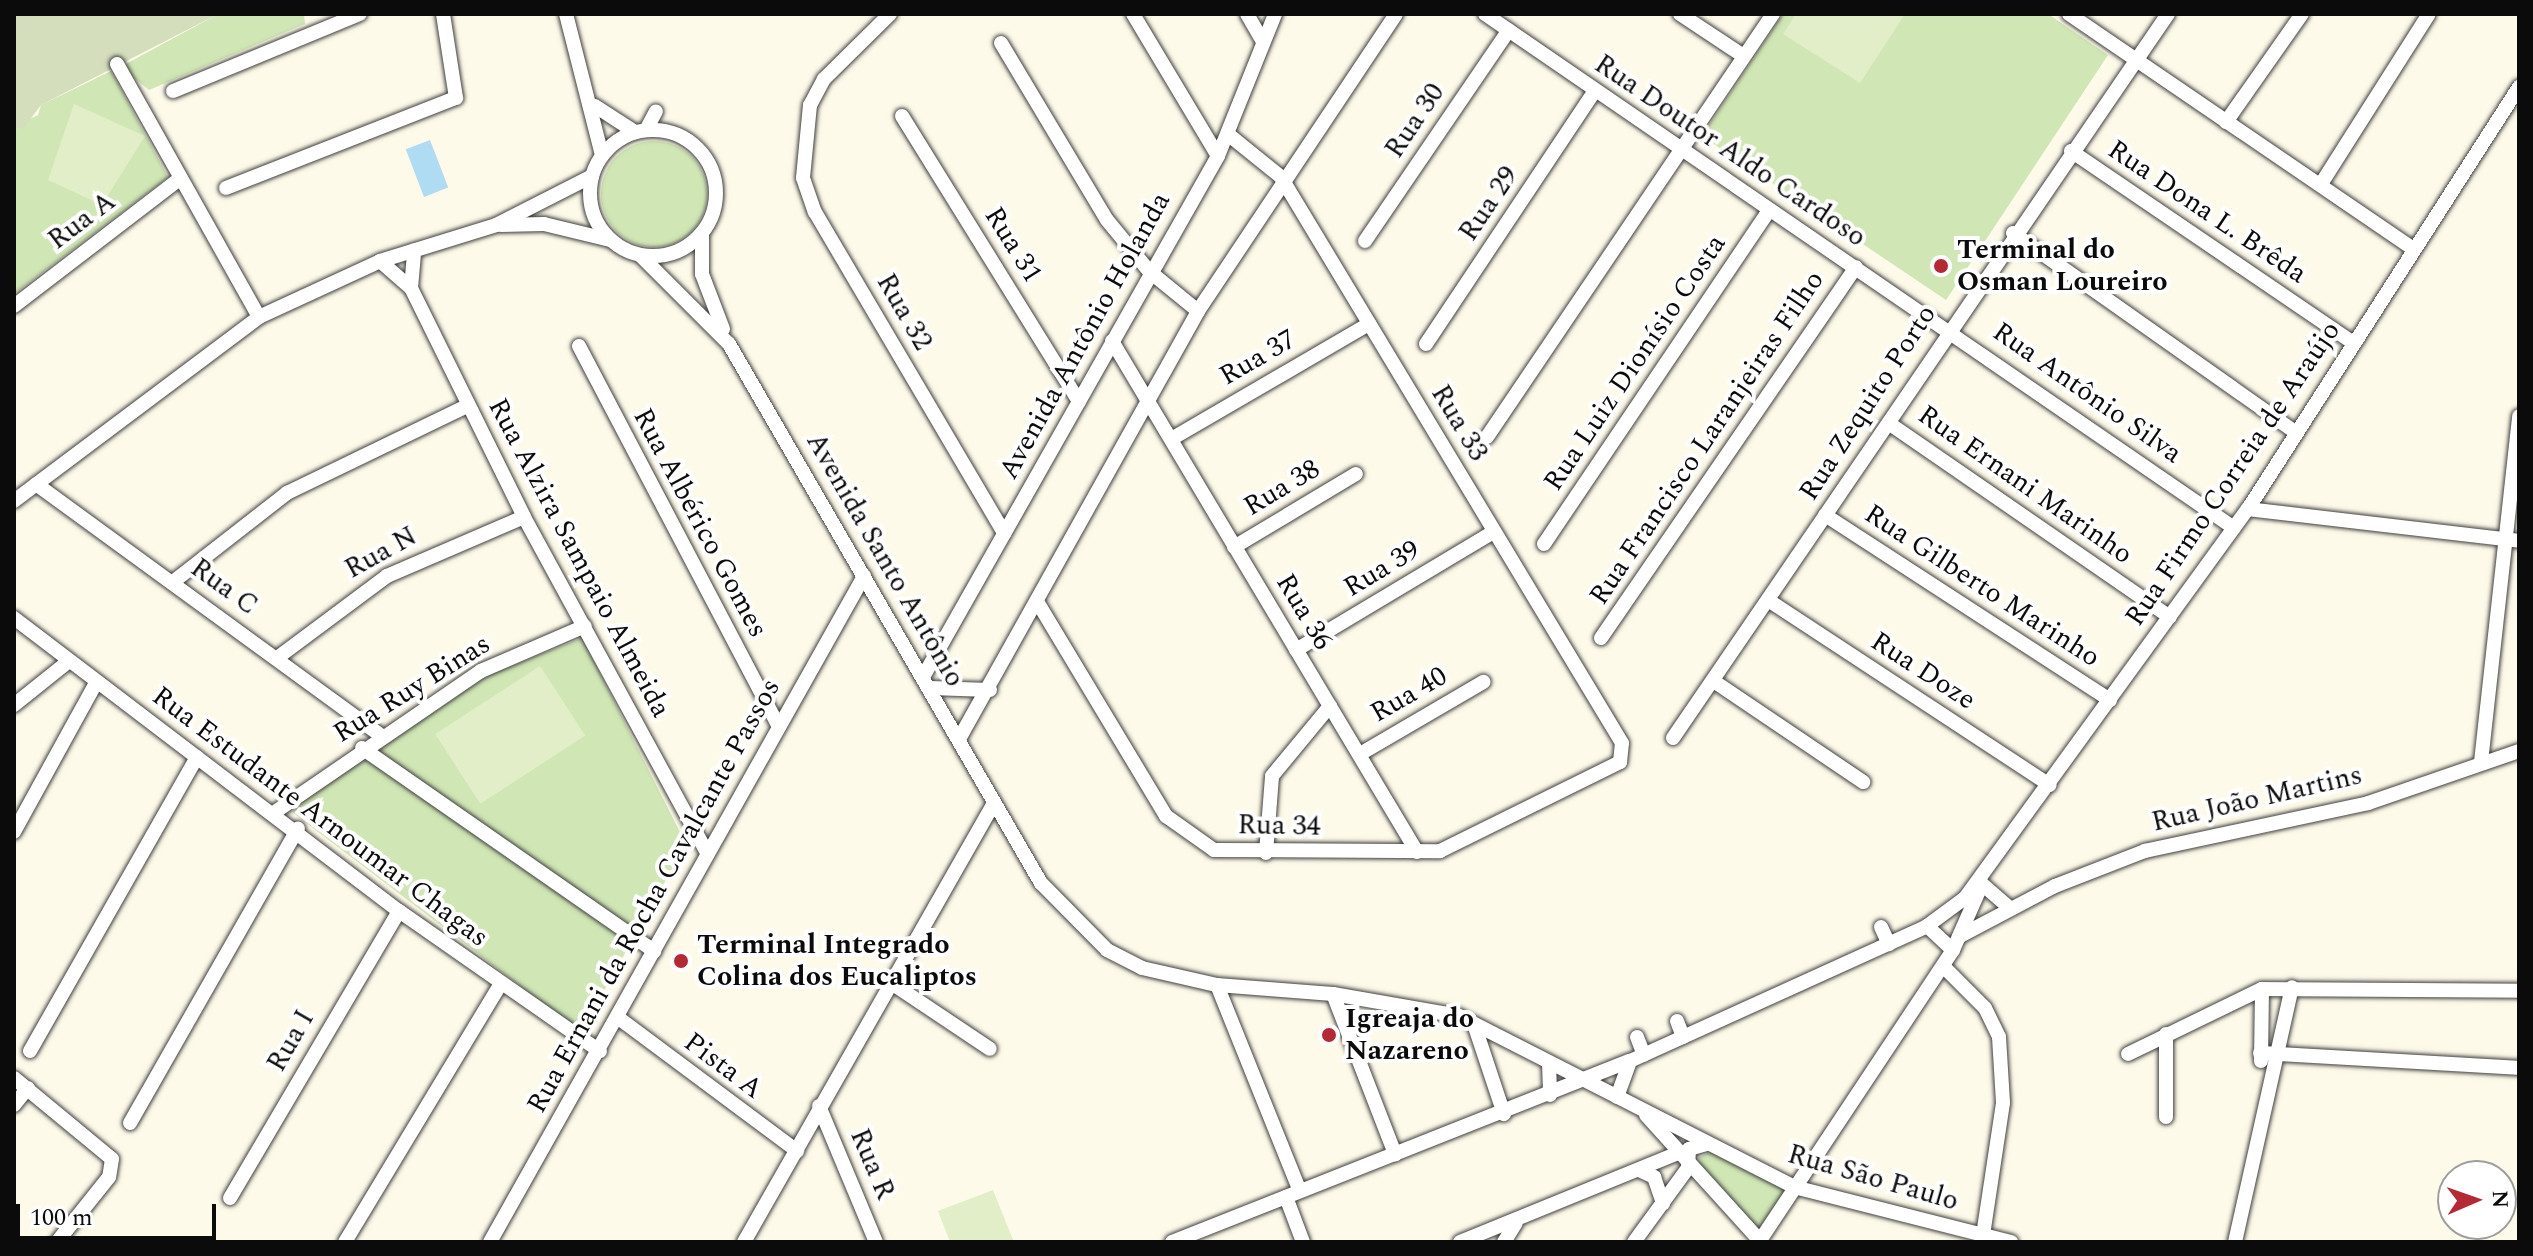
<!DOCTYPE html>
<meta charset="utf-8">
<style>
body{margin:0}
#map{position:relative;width:2533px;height:1256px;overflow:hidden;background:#fefae9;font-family:Spectral,serif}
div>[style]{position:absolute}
.green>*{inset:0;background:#d0e6b5}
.round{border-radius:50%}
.cemetery>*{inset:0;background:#d4debd}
.pitch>*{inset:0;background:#e2eec7;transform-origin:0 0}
.water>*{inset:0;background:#b0dcf3;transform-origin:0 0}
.roads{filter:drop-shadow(0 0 2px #3e3e3e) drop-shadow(0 0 2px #3e3e3e)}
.minor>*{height:14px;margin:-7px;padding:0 7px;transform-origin:7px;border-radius:7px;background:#fff}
.minor>.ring{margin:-7px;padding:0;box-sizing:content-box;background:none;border:14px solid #fff;border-radius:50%}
.dots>*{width:22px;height:22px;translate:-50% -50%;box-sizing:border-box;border:4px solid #fff;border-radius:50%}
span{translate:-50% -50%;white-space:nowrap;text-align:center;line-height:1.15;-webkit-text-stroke:8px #fff;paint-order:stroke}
.street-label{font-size:28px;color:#0b0b0b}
.poi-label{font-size:28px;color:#0b0b0b;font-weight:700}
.left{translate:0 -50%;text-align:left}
.frame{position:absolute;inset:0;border:16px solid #0b0b0b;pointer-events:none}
.north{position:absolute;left:2437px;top:1160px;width:80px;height:80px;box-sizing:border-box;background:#fff;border:2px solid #9d9d9d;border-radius:50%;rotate:88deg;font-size:22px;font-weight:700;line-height:32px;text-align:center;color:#0b0b0b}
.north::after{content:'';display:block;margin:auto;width:28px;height:36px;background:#b52934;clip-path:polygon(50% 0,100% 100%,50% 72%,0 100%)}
.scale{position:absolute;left:16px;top:1204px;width:200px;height:36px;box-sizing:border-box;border:4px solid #0b0b0b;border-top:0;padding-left:10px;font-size:24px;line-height:28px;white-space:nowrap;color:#0b0b0b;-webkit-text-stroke:6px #fff;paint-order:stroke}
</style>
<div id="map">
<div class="green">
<i style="clip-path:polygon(218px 14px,304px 14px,305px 24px,149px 90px,128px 73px,124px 65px)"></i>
<i style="clip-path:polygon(1783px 14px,2048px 14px,2108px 55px,1946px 300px,1702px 136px)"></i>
<i style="clip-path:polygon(111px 71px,168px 177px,14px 294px,14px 127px,38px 115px,41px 105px)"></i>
<i class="round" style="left:601px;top:141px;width:106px;height:106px"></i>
<i style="clip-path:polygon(582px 638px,686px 844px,581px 1032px,292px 812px,335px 771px,488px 675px)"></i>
<i style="clip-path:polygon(1714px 1151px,1789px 1189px,1760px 1233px,1698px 1168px,1699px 1157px)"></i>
</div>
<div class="cemetery">
<i style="clip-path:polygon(14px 14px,218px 14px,41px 105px,23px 129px,14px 127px)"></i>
</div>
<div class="pitch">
<i style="clip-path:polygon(1796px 14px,1905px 14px,1860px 83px,1783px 34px)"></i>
<i style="clip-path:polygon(74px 104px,145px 136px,102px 205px,48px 180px)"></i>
<i style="left:540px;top:666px;width:83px;height:125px;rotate:57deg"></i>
<i style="clip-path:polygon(993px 1190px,1014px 1242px,950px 1242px,938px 1211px)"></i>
</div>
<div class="water">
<i style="left:430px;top:140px;width:51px;height:26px;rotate:69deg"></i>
</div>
<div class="roads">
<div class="minor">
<i style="left:566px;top:14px;width:146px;rotate:75.7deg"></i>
<i style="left:890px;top:14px;width:93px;rotate:135.4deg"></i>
<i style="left:824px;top:79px;width:30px;rotate:118deg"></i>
<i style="left:810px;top:105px;width:73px;rotate:95.5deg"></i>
<i style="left:803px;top:178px;width:36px;rotate:71deg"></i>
<i style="left:815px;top:212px;width:373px;rotate:59.5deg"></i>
<i style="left:1133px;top:14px;width:165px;rotate:59.1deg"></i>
<i style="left:1247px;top:14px;width:32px;rotate:60deg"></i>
<i style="left:1485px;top:14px;width:908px;rotate:34.46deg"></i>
<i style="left:1680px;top:14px;width:74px;rotate:33.5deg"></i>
<i style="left:2069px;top:14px;width:417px;rotate:34.3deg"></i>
<i style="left:1001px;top:43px;width:206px;rotate:59.1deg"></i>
<i style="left:1107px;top:220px;width:66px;rotate:50.5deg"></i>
<i style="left:1149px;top:271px;width:63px;rotate:39.2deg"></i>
<i style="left:117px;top:64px;width:290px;rotate:60.7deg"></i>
<i style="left:173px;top:91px;width:202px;rotate:-22.4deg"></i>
<i style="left:595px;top:106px;width:48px;rotate:33deg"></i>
<i style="left:902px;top:116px;width:336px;rotate:58.2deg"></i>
<i style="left:2226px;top:122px;width:132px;rotate:-54.9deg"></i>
<i style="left:646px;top:130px;width:21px;rotate:-62deg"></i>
<i class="ring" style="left:590px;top:130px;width:112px;height:112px"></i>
<i style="left:2071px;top:151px;width:341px;rotate:34.2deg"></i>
<i style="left:2321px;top:184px;width:201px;rotate:-57.6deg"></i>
<i style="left:226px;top:188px;width:247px;rotate:-21.4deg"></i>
<i style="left:456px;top:98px;width:85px;rotate:-98.8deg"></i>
<i style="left:501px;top:225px;width:43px;rotate:-1.3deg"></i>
<i style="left:544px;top:224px;width:68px;rotate:13.6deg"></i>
<i style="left:702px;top:233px;width:41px;rotate:90deg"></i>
<i style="left:702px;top:274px;width:59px;rotate:69.1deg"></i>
<i style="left:2013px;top:233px;width:345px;rotate:35.2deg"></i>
<i style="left:1365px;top:241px;width:255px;rotate:-55.7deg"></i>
<i style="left:640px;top:255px;width:126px;rotate:45deg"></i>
<i style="left:729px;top:344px;width:623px;rotate:59.94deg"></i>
<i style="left:1041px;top:883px;width:94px;rotate:45.4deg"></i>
<i style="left:1107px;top:950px;width:39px;rotate:27deg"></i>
<i style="left:1142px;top:968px;width:77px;rotate:12.8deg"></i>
<i style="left:1217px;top:985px;width:116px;rotate:4.4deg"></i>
<i style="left:1333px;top:994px;width:128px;rotate:9.9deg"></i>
<i style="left:1459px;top:1016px;width:376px;rotate:27deg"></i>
<i style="left:1794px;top:1187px;width:224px;rotate:14.2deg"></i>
<i style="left:380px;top:261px;width:41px;rotate:41.1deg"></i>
<i style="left:411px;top:288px;width:255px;rotate:63.7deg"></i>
<i style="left:524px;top:517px;width:380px;rotate:61.4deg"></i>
<i style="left:411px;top:288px;width:38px;rotate:-85deg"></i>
<i style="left:14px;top:306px;width:210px;rotate:-37.5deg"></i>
<i style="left:1112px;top:341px;width:595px;rotate:59.17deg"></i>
<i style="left:1426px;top:344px;width:303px;rotate:-56.3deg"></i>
<i style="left:579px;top:346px;width:426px;rotate:62.3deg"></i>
<i style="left:1890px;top:424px;width:340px;rotate:34.6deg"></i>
<i style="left:1487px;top:437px;width:511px;rotate:-55.94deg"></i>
<i style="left:1173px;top:438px;width:227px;rotate:-30.2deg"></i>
<i style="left:36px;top:484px;width:426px;rotate:36.1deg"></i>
<i style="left:14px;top:501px;width:306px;rotate:-36.9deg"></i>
<i style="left:259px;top:317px;width:133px;rotate:-24.8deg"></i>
<i style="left:380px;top:261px;width:121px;rotate:-17.2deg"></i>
<i style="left:496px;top:225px;width:108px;rotate:-27deg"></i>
<i style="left:2248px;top:509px;width:273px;rotate:6.7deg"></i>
<i style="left:1825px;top:515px;width:340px;rotate:33deg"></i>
<i style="left:1544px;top:544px;width:402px;rotate:-56deg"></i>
<i style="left:1234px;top:547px;width:142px;rotate:-30.9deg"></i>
<i style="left:173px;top:582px;width:145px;rotate:-38deg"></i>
<i style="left:287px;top:493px;width:200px;rotate:-25.8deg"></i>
<i style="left:1768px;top:600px;width:337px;rotate:33.3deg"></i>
<i style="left:1038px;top:603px;width:249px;rotate:59deg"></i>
<i style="left:1166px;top:816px;width:59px;rotate:35.3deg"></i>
<i style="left:1214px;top:850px;width:226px;rotate:0.3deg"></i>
<i style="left:1440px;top:851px;width:201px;rotate:-26.3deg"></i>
<i style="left:1620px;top:762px;width:19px;rotate:-84deg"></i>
<i style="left:1622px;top:743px;width:661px;rotate:-121.07deg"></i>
<i style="left:1281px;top:177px;width:67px;rotate:-141.1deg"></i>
<i style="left:14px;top:618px;width:484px;rotate:37.3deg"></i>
<i style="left:399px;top:911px;width:245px;rotate:34.9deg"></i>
<i style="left:1601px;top:638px;width:450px;rotate:-55.5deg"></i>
<i style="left:1296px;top:650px;width:230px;rotate:-30.9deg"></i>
<i style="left:277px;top:658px;width:137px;rotate:-36.7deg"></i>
<i style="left:387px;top:576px;width:149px;rotate:-23.3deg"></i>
<i style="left:923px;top:677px;width:599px;rotate:-60.48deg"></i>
<i style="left:1218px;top:156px;width:153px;rotate:-68.1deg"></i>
<i style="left:1715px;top:682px;width:179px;rotate:34deg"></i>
<i style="left:930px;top:688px;width:60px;rotate:1.9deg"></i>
<i style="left:14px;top:705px;width:70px;rotate:-38.7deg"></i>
<i style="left:1673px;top:738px;width:877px;rotate:-55.64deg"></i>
<i style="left:959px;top:739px;width:490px;rotate:-60.8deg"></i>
<i style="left:1198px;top:311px;width:357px;rotate:-56.3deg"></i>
<i style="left:362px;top:748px;width:356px;rotate:34.8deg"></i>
<i style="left:1360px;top:754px;width:143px;rotate:-30.3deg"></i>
<i style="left:2481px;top:762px;width:348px;rotate:-83.7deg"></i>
<i style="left:275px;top:812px;width:250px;rotate:-34.4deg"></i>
<i style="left:481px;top:671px;width:113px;rotate:-23.4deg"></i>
<i style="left:14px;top:832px;width:170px;rotate:-61.2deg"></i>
<i style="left:1266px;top:853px;width:77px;rotate:-85.5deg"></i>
<i style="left:1272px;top:776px;width:91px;rotate:-50.4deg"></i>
<i style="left:1982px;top:884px;width:37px;rotate:41deg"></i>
<i style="left:1927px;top:926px;width:35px;rotate:43deg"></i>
<i style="left:1881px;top:927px;width:19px;rotate:65deg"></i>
<i style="left:1960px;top:936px;width:107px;rotate:-27.8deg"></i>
<i style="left:2055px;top:886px;width:97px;rotate:-21.3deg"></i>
<i style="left:2145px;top:851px;width:228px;rotate:-12.1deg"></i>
<i style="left:2368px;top:803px;width:160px;rotate:-19deg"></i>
<i style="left:1943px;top:966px;width:59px;rotate:45deg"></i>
<i style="left:1985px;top:1008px;width:32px;rotate:64deg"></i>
<i style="left:1999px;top:1037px;width:66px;rotate:86.5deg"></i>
<i style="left:2003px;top:1103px;width:134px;rotate:98.6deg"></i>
<i style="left:890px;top:982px;width:120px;rotate:33.8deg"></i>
<i style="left:1217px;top:985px;width:222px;rotate:68.1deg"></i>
<i style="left:1333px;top:994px;width:172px;rotate:68.8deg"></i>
<i style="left:620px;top:1019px;width:221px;rotate:36.7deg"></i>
<i style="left:1677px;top:1021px;width:17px;rotate:69deg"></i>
<i style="left:1474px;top:1024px;width:95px;rotate:71.6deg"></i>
<i style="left:1637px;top:1037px;width:19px;rotate:69deg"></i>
<i style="left:30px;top:1051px;width:338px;rotate:-60.4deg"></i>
<i style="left:2260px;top:1053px;width:259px;rotate:3.3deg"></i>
<i style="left:2128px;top:1054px;width:149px;rotate:-25.9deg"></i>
<i style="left:2262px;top:989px;width:257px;rotate:0.4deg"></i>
<i style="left:2261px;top:1061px;width:72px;rotate:-89.2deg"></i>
<i style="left:1549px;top:1063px;width:32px;rotate:88deg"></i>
<i style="left:14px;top:1078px;width:127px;rotate:39.6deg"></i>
<i style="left:112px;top:1159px;width:18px;rotate:99deg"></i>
<i style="left:109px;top:1177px;width:83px;rotate:128.7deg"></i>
<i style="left:1617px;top:1097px;width:37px;rotate:-70deg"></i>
<i style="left:14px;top:1105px;width:22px;rotate:-51deg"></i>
<i style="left:819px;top:1106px;width:147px;rotate:67.3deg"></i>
<i style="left:1646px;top:1115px;width:171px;rotate:47.8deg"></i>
<i style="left:2166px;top:1117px;width:83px;rotate:-90deg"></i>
<i style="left:130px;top:1123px;width:339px;rotate:-60.3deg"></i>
<i style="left:1639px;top:1170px;width:17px;rotate:25deg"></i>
<i style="left:1654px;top:1177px;width:28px;rotate:71deg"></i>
<i style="left:1286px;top:1197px;width:48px;rotate:69.3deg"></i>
<i style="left:230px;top:1198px;width:333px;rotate:-59.5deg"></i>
<i style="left:345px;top:1242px;width:302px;rotate:-58.9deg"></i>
<i style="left:490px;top:1242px;width:764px;rotate:-60.68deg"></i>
<i style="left:744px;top:1242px;width:505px;rotate:-60.34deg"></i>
<i style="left:1172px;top:1242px;width:492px;rotate:-21.6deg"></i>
<i style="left:1630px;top:1061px;width:326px;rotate:-24.4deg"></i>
<i style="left:1927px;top:926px;width:47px;rotate:-36.4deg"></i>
<i style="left:1965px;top:898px;width:481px;rotate:-54deg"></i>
<i style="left:2248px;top:509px;width:502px;rotate:-57.29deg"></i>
<i style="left:1460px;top:1242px;width:233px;rotate:-22.2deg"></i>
<i style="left:1504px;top:1242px;width:22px;rotate:-58deg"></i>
<i style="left:1634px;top:1242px;width:92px;rotate:-53.9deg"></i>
<i style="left:1688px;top:1168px;width:19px;rotate:-87deg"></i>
<i style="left:1689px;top:1149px;width:19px;rotate:-16deg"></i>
<i style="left:1759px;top:1242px;width:351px;rotate:-56.4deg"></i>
<i style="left:1953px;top:950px;width:72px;rotate:-66.3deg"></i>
<i style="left:2235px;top:1242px;width:261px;rotate:-77.4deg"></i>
</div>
</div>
<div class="dots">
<i style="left:1941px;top:266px;background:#b52934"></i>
<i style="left:681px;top:961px;background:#b52934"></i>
<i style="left:1329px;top:1035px;background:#b52934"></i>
</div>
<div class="street-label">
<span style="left:1415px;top:121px;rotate:-56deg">Rua 30</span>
<span style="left:1730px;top:151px;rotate:34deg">Rua Doutor Aldo Cardoso</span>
<span style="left:1489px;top:204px;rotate:-56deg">Rua 29</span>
<span style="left:2207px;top:212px;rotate:34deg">Rua Dona L. Brêda</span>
<span style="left:82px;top:221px;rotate:-37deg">Rua A</span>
<span style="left:1013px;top:245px;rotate:58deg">Rua 31</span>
<span style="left:904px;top:312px;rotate:60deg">Rua 32</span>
<span style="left:1085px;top:336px;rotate:-61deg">Avenida Antônio Holanda</span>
<span style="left:1258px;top:358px;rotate:-30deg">Rua 37</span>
<span style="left:1635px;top:363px;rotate:-56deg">Rua Luiz Dionísio Costa</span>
<span style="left:2087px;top:393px;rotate:35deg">Rua Antônio Silva</span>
<span style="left:1868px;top:403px;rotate:-57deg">Rua Zequito Porto</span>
<span style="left:1459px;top:423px;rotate:59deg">Rua 33</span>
<span style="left:1707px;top:438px;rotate:-56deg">Rua Francisco Laranjeiras Filho</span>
<span style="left:2233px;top:474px;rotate:-56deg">Rua Firmo Correia de Araújo</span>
<span style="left:2025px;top:485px;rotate:35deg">Rua Ernani Marinho</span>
<span style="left:1282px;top:488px;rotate:-31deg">Rua 38</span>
<span style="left:700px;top:523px;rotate:62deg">Rua Albérico Gomes</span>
<span style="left:381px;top:553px;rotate:-29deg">Rua N</span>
<span style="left:579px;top:558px;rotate:62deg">Rua Alzira Sampaio Almeida</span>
<span style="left:885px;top:560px;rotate:60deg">Avenida Santo Antônio</span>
<span style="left:1382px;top:569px;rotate:-31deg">Rua 39</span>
<span style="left:1982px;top:586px;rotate:33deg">Rua Gilberto Marinho</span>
<span style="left:224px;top:587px;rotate:36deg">Rua C</span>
<span style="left:1304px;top:612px;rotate:59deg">Rua 36</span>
<span style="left:1923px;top:671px;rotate:33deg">Rua Doze</span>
<span style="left:412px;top:689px;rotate:-32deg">Rua Ruy Binas</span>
<span style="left:1409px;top:695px;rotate:-30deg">Rua 40</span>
<span style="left:2257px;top:799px;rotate:-13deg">Rua João Martins</span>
<span style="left:320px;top:817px;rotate:37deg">Rua Estudante Arnoumar Chagas</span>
<span style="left:1279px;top:826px;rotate:1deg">Rua 34</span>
<span style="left:654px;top:896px;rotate:-61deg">Rua Ernani da Rocha Cavalcante Passos</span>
<span style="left:291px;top:1041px;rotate:-60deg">Rua I</span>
<span style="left:723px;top:1066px;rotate:37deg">Pista A</span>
<span style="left:872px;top:1164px;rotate:67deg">Rua R</span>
<span style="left:1873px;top:1178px;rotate:16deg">Rua São Paulo</span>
</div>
<div class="poi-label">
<span class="left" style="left:1957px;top:266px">Terminal do<br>Osman Loureiro</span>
<span class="left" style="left:697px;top:961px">Terminal Integrado<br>Colina dos Eucaliptos</span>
<span class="left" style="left:1345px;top:1035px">Igreaja do<br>Nazareno</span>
</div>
<div class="frame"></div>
<div class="north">N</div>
<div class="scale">100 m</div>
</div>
